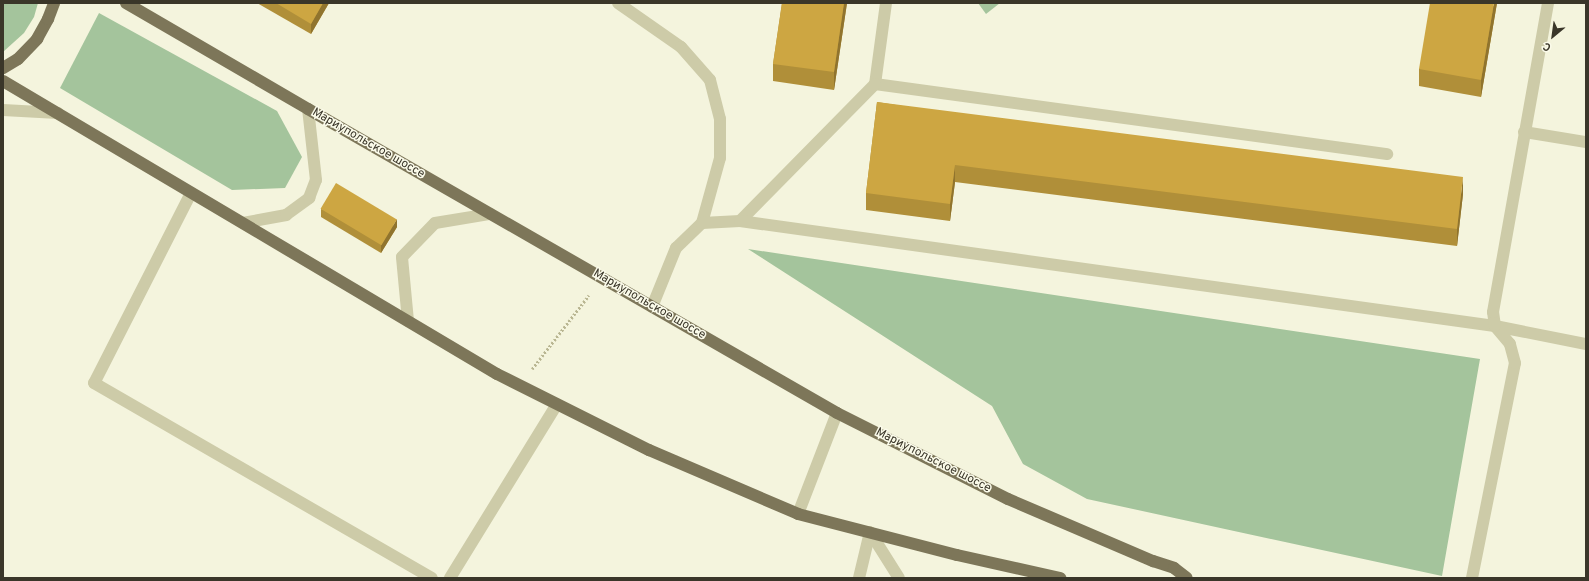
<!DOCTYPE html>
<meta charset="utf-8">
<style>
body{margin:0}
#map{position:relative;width:1589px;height:581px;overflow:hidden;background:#f4f4dd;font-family:Overpass,sans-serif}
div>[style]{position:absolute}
.green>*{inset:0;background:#a4c49c}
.path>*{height:2.5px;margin-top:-1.25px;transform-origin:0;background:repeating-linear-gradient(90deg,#b9b692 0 2px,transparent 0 4px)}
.minor>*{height:12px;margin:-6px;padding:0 6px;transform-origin:6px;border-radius:6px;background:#cdcba8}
.major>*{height:12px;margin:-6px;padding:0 6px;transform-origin:6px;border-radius:6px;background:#7d7659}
.wall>*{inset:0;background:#b08f39}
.shaded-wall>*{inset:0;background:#90742e}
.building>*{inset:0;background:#cda642;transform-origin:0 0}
span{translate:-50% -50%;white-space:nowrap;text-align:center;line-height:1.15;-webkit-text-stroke:3px #fbfbea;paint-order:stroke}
.street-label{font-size:12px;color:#3a3629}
.frame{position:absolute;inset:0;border:4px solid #3a3629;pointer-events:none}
.north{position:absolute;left:1533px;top:16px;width:40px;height:40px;-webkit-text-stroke:3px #fbfbea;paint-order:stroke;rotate:209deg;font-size:11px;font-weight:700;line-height:16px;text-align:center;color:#3a3629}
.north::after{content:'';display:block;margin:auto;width:14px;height:18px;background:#3a3629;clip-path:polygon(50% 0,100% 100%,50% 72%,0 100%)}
</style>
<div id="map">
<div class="green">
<i style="clip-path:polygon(3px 3px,38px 3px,34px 17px,24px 33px,3px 52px)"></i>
<i style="clip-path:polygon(978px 3px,1000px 3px,986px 14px)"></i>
<i style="clip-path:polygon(99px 13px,277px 111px,302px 157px,285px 188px,232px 190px,60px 88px)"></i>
<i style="clip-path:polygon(748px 249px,1480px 359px,1442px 576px,1087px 499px,1023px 464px,992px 406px)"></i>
</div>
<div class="path">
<i style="left:532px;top:369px;width:93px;rotate:-52.4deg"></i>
</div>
<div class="minor">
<i style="left:618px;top:3px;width:77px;rotate:34.9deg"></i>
<i style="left:681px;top:47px;width:44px;rotate:48.7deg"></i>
<i style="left:710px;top:80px;width:40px;rotate:75.6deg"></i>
<i style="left:720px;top:119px;width:39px;rotate:90deg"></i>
<i style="left:720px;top:158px;width:67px;rotate:105.5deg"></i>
<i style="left:886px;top:3px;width:82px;rotate:97.7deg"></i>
<i style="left:875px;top:84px;width:517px;rotate:7.79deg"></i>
<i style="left:3px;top:110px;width:55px;rotate:3.1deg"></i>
<i style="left:1524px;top:132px;width:63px;rotate:9.2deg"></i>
<i style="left:191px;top:193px;width:213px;rotate:117deg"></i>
<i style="left:94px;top:383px;width:390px;rotate:30deg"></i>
<i style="left:740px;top:221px;width:192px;rotate:-45.4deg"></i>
<i style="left:243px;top:223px;width:44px;rotate:-10.5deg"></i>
<i style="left:286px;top:215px;width:29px;rotate:-36deg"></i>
<i style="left:309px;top:198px;width:19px;rotate:-69deg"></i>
<i style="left:316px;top:180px;width:71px;rotate:-96.4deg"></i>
<i style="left:652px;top:307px;width:64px;rotate:-67.9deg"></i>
<i style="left:676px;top:248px;width:36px;rotate:-44deg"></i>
<i style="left:702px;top:223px;width:38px;rotate:-3deg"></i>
<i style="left:740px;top:221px;width:762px;rotate:7.92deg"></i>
<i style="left:1495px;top:326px;width:93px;rotate:11.2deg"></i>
<i style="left:408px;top:321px;width:64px;rotate:-95.4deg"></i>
<i style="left:402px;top:257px;width:47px;rotate:-45.9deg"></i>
<i style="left:435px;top:223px;width:56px;rotate:-9.3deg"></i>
<i style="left:798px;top:514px;width:108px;rotate:-68.9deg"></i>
<i style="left:870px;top:532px;width:54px;rotate:57.8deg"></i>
<i style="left:450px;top:578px;width:204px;rotate:-58.4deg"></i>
<i style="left:859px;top:578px;width:47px;rotate:-76.6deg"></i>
<i style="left:1472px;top:578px;width:219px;rotate:-78.7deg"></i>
<i style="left:1515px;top:363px;width:20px;rotate:-105deg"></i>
<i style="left:1510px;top:344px;width:23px;rotate:-130deg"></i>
<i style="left:1495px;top:326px;width:14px;rotate:-98deg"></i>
<i style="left:1493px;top:312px;width:314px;rotate:-79.9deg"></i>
</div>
<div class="major">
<i style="left:126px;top:3px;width:211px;rotate:30.2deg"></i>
<i style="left:308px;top:109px;width:610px;rotate:29.88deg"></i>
<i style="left:837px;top:413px;width:191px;rotate:26.7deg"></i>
<i style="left:1008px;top:499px;width:158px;rotate:23.2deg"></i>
<i style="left:1153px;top:561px;width:22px;rotate:18deg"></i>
<i style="left:1174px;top:568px;width:16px;rotate:38deg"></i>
<i style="left:3px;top:68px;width:17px;rotate:-31deg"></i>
<i style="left:18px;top:59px;width:28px;rotate:-46deg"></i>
<i style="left:37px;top:39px;width:23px;rotate:-61deg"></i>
<i style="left:48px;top:19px;width:17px;rotate:-69deg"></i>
<i style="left:3px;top:81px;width:574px;rotate:30.67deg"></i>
<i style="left:497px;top:374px;width:170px;rotate:26.6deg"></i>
<i style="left:649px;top:450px;width:162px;rotate:23.2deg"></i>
<i style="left:798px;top:514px;width:164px;rotate:14.5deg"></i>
<i style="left:957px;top:555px;width:106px;rotate:12.6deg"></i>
</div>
<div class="wall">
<i style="clip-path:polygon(257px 3px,329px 3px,311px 34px)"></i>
<i style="clip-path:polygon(782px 3px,847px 3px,834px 90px,773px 81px,773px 64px)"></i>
<i style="clip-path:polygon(1497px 3px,1481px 97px,1419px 86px,1419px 69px)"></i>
<i style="clip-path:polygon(877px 102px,1463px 194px,1457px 246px,955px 182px,950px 221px,866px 210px,866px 193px)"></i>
<i style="clip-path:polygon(321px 209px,397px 227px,381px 253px,321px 217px)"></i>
</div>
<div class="shaded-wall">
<i style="clip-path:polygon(323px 3px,329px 3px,311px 34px,311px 24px)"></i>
<i style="clip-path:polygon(844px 3px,847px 3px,834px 90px,834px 72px)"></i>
<i style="clip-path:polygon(1494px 3px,1497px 3px,1481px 97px,1481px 80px)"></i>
<i style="clip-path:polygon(955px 165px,955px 182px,950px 221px,950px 204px)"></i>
<i style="clip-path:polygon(1463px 177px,1463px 194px,1457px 246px,1457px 229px)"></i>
<i style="clip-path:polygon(397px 219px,397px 227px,381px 253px,381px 245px)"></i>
</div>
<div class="building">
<i style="clip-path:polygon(276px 3px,323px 3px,311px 24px)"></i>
<i style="clip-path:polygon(782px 3px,844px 3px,834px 72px,773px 64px)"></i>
<i style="clip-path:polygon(1430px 3px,1494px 3px,1481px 80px,1419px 69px)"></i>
<i style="clip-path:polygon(877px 102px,1463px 177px,1457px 229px,955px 165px,950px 204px,866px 193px)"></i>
<i style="left:336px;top:183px;width:71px;height:30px;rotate:31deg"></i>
</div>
<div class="street-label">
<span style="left:368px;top:144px;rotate:30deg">Мариупольское шоссе</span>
<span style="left:649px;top:305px;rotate:30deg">Мариупольское шоссе</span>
<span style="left:933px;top:461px;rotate:27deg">Мариупольское шоссе</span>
</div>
<div class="frame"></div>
<div class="north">С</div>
</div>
